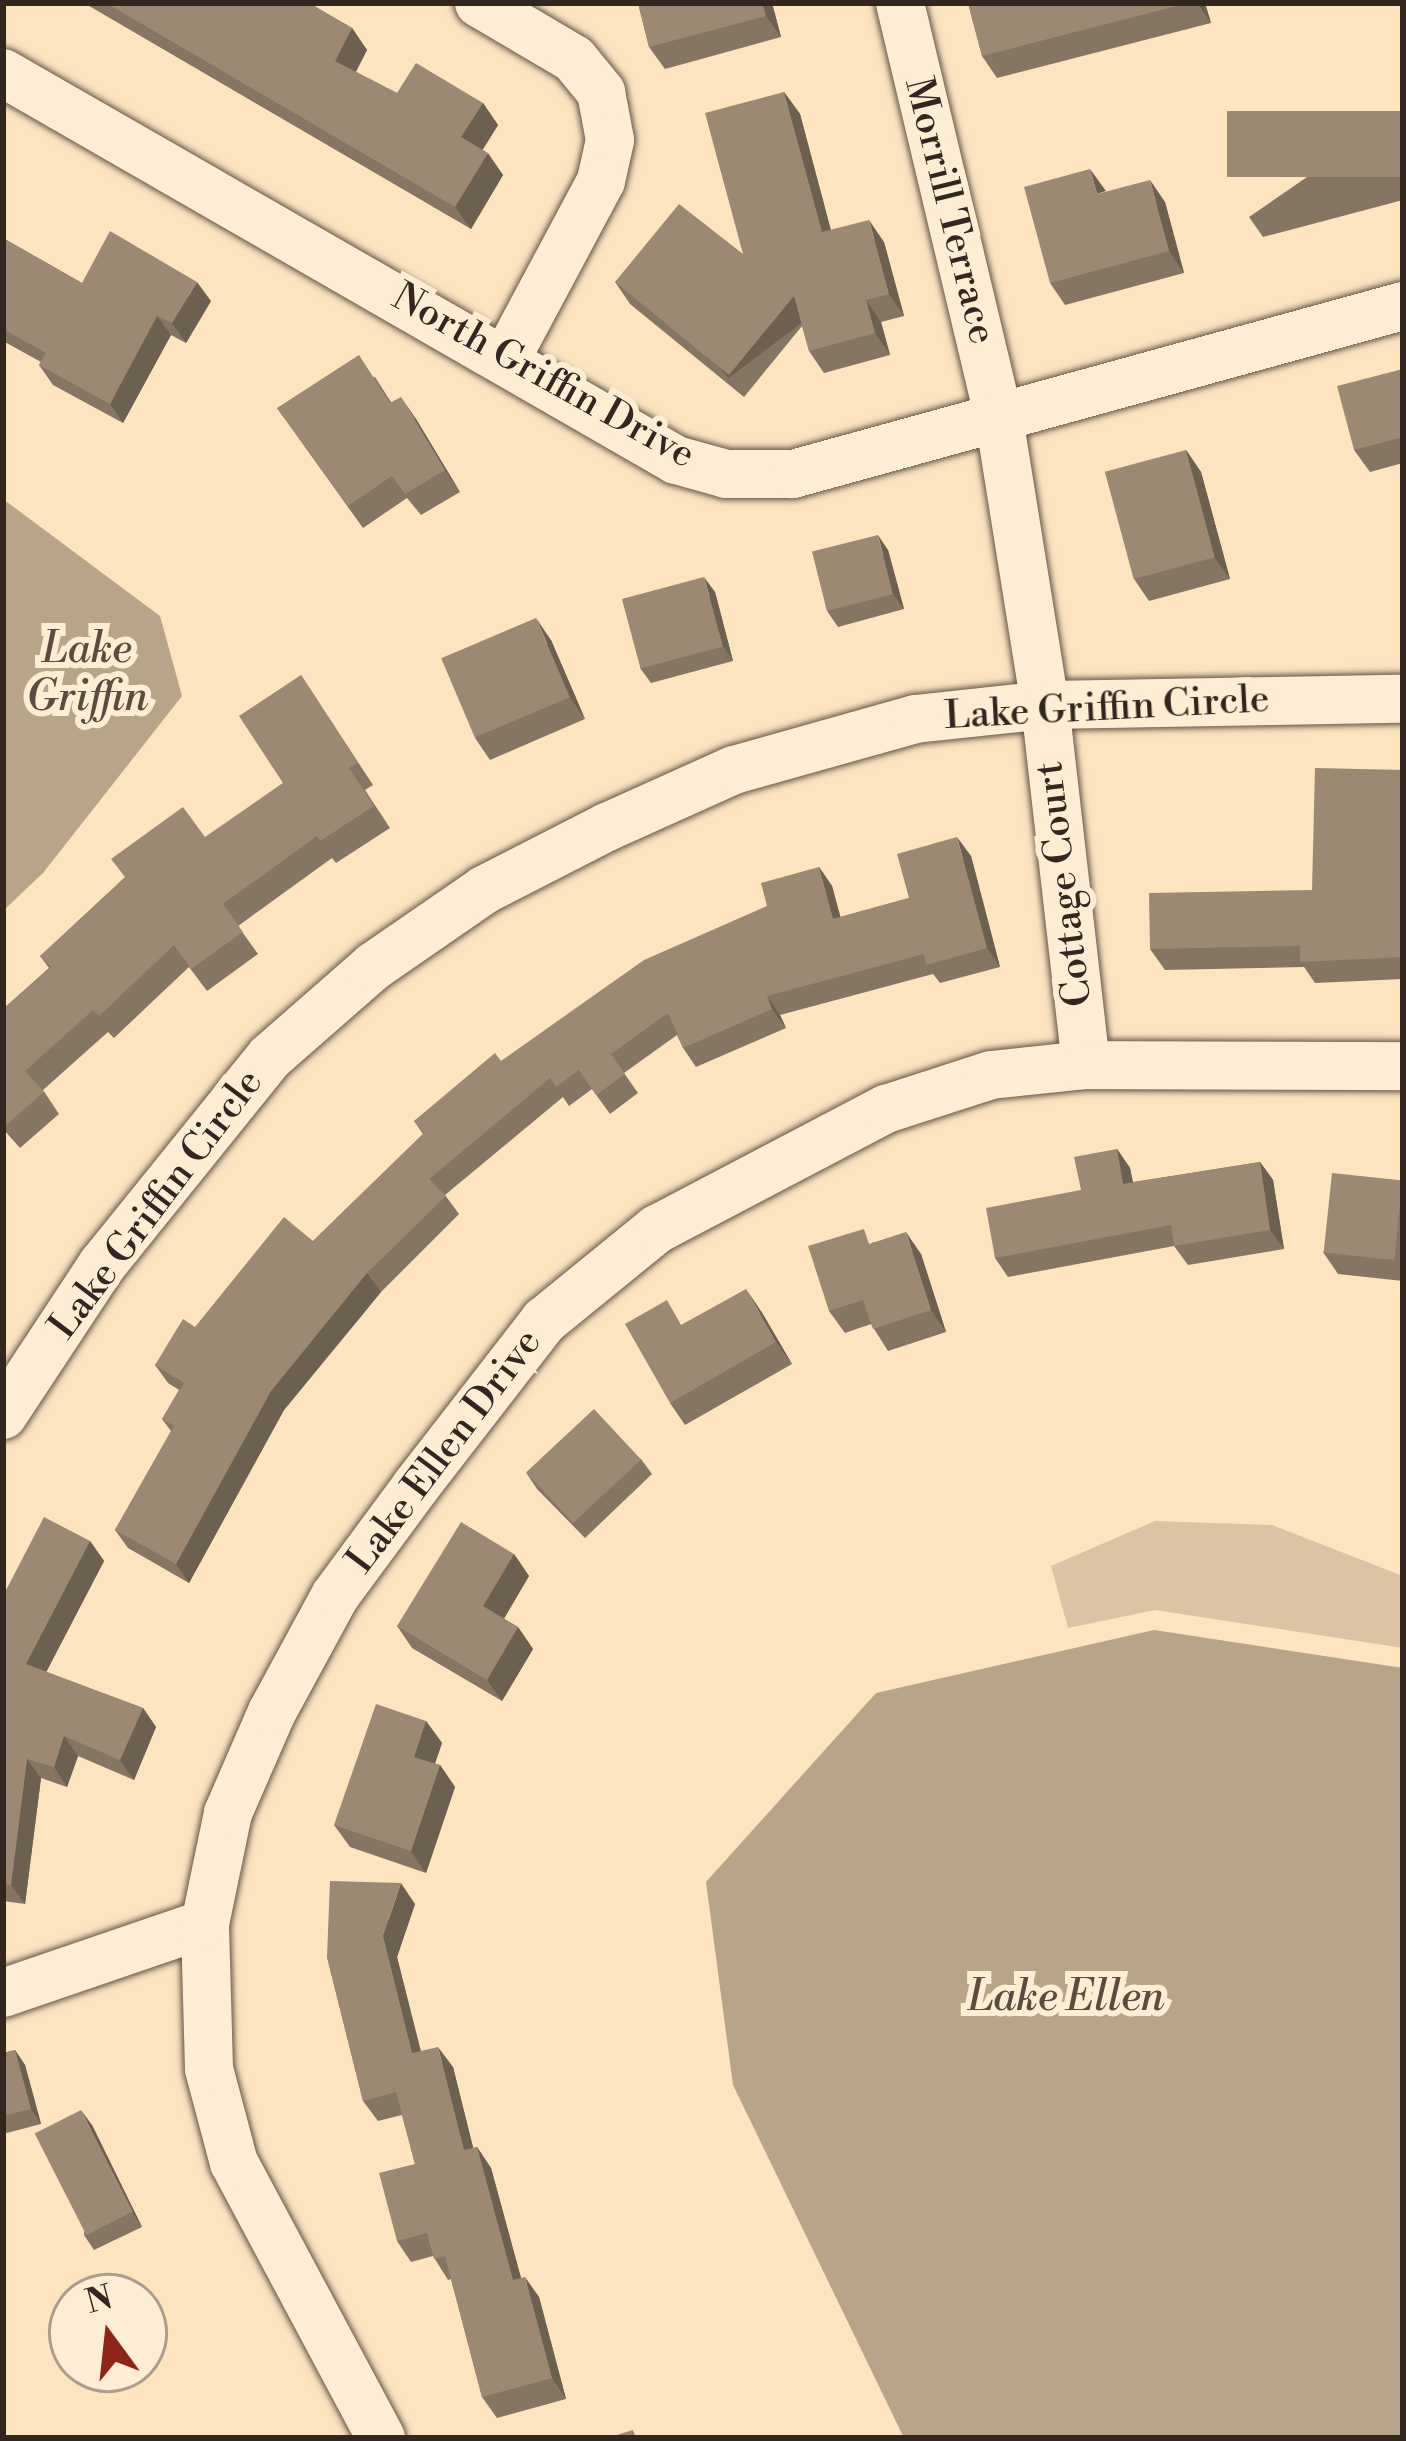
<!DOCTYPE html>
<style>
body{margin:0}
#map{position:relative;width:1406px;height:2441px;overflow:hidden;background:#fce4bf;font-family:"Libre Bodoni",serif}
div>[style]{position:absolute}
.green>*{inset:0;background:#dac4a4}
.water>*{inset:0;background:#b7a489}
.roads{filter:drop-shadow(0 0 3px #645648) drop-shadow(0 0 3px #645648)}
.minor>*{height:48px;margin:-24px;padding:0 24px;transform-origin:24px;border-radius:24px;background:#fdedd5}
.wall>*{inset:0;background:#857663}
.shaded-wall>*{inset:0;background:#6c6050;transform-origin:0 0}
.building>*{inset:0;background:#9b8973;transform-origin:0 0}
span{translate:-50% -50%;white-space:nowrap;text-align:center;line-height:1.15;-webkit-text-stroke:12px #fdedd5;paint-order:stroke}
.street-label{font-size:39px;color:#322720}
.water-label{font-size:42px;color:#5a4c40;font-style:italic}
.frame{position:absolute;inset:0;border:6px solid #322720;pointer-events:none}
.north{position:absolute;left:48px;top:2273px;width:120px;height:120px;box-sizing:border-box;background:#fdedd5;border:3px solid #ac9e8d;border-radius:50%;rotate:345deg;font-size:33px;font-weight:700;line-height:48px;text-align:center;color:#322720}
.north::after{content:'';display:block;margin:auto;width:42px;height:54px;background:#8f2418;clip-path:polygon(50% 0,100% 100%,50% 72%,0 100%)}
</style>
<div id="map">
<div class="green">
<i style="clip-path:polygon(1155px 1521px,1272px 1525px,1403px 1576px,1403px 1648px,1155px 1610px,1068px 1628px,1051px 1566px)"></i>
</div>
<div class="water">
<i style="clip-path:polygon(3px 499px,160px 616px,182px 696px,43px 873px,3px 911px)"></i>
<i style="clip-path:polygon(1154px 1630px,1403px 1668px,1403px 2438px,904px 2438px,733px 2085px,706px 1882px,876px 1693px)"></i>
</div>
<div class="roads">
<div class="minor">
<i style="left:479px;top:3px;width:110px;rotate:30.5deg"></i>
<i style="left:574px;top:59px;width:43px;rotate:50.7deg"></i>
<i style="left:601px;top:92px;width:49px;rotate:79.4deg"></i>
<i style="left:610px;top:140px;width:42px;rotate:102.4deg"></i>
<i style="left:601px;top:181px;width:200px;rotate:118.1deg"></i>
<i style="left:900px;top:3px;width:427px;rotate:76.6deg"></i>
<i style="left:999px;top:418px;width:291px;rotate:80.9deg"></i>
<i style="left:1045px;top:705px;width:362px;rotate:83.5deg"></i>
<i style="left:3px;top:73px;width:776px;rotate:29.9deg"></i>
<i style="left:676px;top:460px;width:52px;rotate:15.6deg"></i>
<i style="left:726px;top:474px;width:67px"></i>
<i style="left:793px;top:474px;width:633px;rotate:-15.4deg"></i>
<i style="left:3px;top:1415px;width:180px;rotate:-56.6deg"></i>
<i style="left:102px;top:1265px;width:267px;rotate:-51.1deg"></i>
<i style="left:270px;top:1057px;width:138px;rotate:-41.2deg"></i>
<i style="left:374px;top:966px;width:134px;rotate:-34.6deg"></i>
<i style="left:484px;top:890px;width:138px;rotate:-27.1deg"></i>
<i style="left:607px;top:827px;width:139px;rotate:-24.2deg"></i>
<i style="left:734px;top:770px;width:188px;rotate:-15.7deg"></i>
<i style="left:915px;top:719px;width:131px;rotate:-6.1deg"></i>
<i style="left:1045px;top:705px;width:358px;rotate:-1deg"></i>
<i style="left:3px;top:1993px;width:213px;rotate:-18.9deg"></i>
<i style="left:381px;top:2438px;width:312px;rotate:-118.1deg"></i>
<i style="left:234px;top:2163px;width:97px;rotate:-104.9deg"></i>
<i style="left:209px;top:2069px;width:145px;rotate:-91.6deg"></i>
<i style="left:205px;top:1924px;width:113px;rotate:-78.3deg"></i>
<i style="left:228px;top:1813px;width:110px;rotate:-66.5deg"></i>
<i style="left:272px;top:1712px;width:132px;rotate:-61.5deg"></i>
<i style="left:335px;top:1596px;width:137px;rotate:-53.6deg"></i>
<i style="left:416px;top:1486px;width:209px;rotate:-52.2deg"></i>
<i style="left:544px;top:1321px;width:146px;rotate:-39.2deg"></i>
<i style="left:657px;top:1229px;width:259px;rotate:-27.7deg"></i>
<i style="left:886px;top:1109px;width:110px;rotate:-17.9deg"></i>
<i style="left:991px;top:1075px;width:96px;rotate:-6deg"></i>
<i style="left:1086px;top:1065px;width:317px;rotate:0.2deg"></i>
</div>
</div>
<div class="wall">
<i style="clip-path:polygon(84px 3px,309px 3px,352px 28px,367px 50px,356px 72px,397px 93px,483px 103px,498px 125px,482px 150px,503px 175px,471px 229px)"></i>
<i style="clip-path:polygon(638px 3px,772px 3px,781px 37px,665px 69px,649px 47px)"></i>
<i style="clip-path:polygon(968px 3px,1205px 3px,1211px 23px,997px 78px,982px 56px)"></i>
<i style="clip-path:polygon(784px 92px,800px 114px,831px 230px,884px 242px,904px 316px,881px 322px,890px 355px,824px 373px,809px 351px,802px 326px,744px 397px,630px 304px,615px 282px,743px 254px)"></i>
<i style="clip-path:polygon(1403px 111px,1403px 200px,1263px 237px,1249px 217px)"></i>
<i style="clip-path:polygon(1106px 192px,1165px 202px,1184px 273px,1065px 305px,1050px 283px)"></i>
<i style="clip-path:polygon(3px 238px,82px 283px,211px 301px,186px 343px,171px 335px,123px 423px,53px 385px,39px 365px,41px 362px,3px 341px)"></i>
<i style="clip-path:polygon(1403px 369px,1403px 463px,1370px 472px,1354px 450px)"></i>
<i style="clip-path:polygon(375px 377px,391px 402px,416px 419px,460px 492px,421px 515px,407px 498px,363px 528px,277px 408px)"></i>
<i style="clip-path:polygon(1186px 450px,1201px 472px,1230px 579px,1149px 601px,1134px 579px)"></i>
<i style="clip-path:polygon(888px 550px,904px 609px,838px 627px,827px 611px)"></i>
<i style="clip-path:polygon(715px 592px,733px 661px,651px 683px,640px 668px)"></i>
<i style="clip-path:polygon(551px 640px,585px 719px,490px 760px,475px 738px)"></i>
<i style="clip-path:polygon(301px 675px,373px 785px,365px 790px,390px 828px,336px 863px,332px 858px,238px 926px,258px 954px,207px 991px,189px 967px,114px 1038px,108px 1032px,43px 1090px,59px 1114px,20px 1148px,3px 1129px,3px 1009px,49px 968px,40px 956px,283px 783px)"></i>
<i style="clip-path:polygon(1403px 770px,1403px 979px,1315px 983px,1304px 967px,1165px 970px,1150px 949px,1312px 890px)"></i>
<i style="clip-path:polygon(971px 856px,1000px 967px,940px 983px,933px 974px,780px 1015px,786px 1028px,696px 1067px,683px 1048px,677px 1035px,624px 1073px,638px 1093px,610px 1114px,592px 1089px,569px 1106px,563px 1097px,445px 1195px,459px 1214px,381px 1292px,284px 1410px,189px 1583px,128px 1548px,115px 1530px,171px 1431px,162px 1419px,179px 1390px,168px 1383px,155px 1365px,195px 1327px,313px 1241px,423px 1134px,414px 1121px,501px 1061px,767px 906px,819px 867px,832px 886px,840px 917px,909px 898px)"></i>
<i style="clip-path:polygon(1117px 1149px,1130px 1168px,1133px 1182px,1260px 1162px,1273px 1180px,1284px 1249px,1188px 1265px,1174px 1246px,1008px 1277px,995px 1258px,1081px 1190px)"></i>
<i style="clip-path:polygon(1403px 1181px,1403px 1281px,1338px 1274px,1323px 1252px)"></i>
<i style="clip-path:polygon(873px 1242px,921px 1254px,946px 1332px,888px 1351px,871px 1324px,845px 1333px,829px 1311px)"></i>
<i style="clip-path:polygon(761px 1311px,792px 1364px,685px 1425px,670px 1403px)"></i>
<i style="clip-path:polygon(641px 1459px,652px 1474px,585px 1538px,537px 1489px,527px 1474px)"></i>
<i style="clip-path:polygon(90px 1541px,104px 1561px,46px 1672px,143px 1708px,156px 1727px,134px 1780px,78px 1756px,67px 1787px,41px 1778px,25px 1904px,3px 1901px,3px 1596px)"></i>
<i style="clip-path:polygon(514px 1554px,529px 1576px,504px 1619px,518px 1627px,533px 1649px,502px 1701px,412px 1648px,397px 1626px)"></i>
<i style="clip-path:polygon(426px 1721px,442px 1743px,435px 1764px,440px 1765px,455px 1787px,426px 1873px,350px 1847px,334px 1825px)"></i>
<i style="clip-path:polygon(415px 1904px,397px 1957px,421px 2051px,453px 2067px,473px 2148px,477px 2147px,491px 2168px,521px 2278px,539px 2297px,566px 2399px,497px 2418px,482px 2397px,451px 2279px,448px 2280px,433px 2256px,411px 2262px,397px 2241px,415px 2164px,402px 2115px,378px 2121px,363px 2101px,327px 1957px)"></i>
<i style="clip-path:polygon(15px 2050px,25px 2065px,41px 2124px,3px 2134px,3px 2053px)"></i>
<i style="clip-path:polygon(92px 2125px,142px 2227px,94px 2250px,84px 2235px)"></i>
<i style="clip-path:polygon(144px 2321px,152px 2351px,144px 2353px)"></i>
</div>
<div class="shaded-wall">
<i style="clip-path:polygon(762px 3px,772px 3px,781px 37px,766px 16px)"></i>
<i style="clip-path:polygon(1197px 3px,1205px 3px,1211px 23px)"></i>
<i style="clip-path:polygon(352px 28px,367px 50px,350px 82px,335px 61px)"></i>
<i style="clip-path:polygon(784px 92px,800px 114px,837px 254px,822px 232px)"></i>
<i style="clip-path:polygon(483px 103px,498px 125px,477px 159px,461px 137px)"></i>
<i style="clip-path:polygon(488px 153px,503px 175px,471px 229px,455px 207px)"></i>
<i style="clip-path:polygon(1090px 169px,1106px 191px,1097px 194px)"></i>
<i style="clip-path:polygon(1150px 180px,1165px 202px,1184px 273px,1169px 251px)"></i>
<i style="clip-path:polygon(869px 220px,884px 242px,904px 316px,889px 294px)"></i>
<i style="clip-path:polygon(197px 282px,211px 301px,186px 343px,172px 323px)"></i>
<i style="left:794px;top:296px;width:26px;height:102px;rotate:53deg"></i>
<i style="clip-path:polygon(866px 300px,881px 322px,890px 355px,875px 333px)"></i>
<i style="clip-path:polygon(157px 316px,171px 335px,123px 423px,110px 404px)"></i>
<i style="clip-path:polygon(401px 397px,416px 419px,460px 492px,445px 470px)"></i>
<i style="clip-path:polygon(1186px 450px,1201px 472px,1230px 579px,1214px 557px)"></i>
<i style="clip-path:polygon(878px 535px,888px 550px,904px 609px,893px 594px)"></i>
<i style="clip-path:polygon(704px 577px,715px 592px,733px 661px,723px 646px)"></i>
<i style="clip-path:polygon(536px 618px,551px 640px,585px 719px,570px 697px)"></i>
<i style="clip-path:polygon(957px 837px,971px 856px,1000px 967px,987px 948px)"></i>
<i style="clip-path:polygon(819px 867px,832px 886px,846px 937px,833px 919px)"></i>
<i style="clip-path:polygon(767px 996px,780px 1015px,786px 1028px,772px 1009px)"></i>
<i style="clip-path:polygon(1117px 1149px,1130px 1168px,1137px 1203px,1123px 1184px)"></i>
<i style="clip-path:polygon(1260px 1162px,1273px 1180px,1284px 1249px,1270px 1230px)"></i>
<i style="clip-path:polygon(906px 1232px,921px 1254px,946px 1332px,931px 1310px)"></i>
<i style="clip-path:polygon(367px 1273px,381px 1292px,284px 1410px,189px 1583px,176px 1564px,271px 1391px)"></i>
<i style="clip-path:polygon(746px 1289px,761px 1311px,792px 1364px,776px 1342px)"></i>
<i style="clip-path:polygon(90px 1541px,104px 1561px,40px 1684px,26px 1664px)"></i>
<i style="clip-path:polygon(514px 1554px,529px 1576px,498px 1628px,483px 1606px)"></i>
<i style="clip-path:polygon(518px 1627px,533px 1649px,502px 1701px,487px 1680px)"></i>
<i style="clip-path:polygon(143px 1708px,156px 1727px,134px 1780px,120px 1760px)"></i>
<i style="clip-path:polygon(426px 1721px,442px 1743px,429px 1779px,414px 1757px)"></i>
<i style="clip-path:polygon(64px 1736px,78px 1756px,67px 1787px,54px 1767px)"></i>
<i style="clip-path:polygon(27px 1759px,41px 1778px,25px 1904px,11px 1885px)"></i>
<i style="clip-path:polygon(440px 1765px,455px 1787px,426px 1873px,411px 1851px)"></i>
<i style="clip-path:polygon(401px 1883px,415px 1904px,397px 1957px,426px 2074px,412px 2053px,383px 1936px)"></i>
<i style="clip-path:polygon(438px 2047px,453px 2067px,479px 2171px,464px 2150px)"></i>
<i style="clip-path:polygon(15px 2050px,25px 2065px,41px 2124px,31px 2109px)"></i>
<i style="clip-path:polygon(81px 2110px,92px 2125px,142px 2227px,132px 2212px)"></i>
<i style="clip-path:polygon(477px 2147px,491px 2168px,527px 2300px,513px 2280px)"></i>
<i style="clip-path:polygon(525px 2277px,539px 2297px,566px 2399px,552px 2378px)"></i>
<i style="clip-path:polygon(144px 2321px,152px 2351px,144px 2340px)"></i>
</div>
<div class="building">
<i style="clip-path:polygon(106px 3px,309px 3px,352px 28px,335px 61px,397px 93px,416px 63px,483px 103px,461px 137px,488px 153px,455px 207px)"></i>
<i style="clip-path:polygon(638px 3px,762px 3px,766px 16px,649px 47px)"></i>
<i style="clip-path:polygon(968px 3px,1188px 3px,982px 56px)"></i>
<i style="clip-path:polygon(784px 92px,822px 232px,869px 220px,889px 294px,866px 300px,875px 333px,809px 351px,794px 296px,729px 375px,615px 282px,679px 204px,743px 254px,705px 113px)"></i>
<i style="left:1403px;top:111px;width:66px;height:176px;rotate:90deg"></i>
<i style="clip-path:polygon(1090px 169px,1097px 194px,1150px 180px,1169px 251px,1050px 283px,1024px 187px)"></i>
<i style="clip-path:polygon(110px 231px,197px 282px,172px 323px,157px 316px,110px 404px,39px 365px,46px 353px,3px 329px,3px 238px,82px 283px)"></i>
<i style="clip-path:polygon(359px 355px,390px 403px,401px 397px,445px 470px,405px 494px,392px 476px,348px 506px,277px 408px)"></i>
<i style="clip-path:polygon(1403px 369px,1403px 437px,1354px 450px,1337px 386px)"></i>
<i style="left:1186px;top:450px;width:111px;height:84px;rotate:75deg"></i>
<i style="left:878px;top:535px;width:61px;height:68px;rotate:76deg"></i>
<i style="left:704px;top:577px;width:72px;height:85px;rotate:75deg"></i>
<i style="left:536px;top:618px;width:86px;height:103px;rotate:67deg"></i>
<i style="clip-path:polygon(301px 675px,358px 763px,349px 768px,374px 806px,320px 841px,317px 836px,223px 904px,243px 932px,191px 969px,174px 945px,99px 1016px,93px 1010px,25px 1071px,44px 1092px,5px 1126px,3px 1124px,3px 1009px,51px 967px,40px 956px,125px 877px,111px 859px,183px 807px,205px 837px,283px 783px,239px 716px)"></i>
<i style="clip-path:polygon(1315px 768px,1403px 770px,1403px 957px,1300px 962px,1300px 946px,1150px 949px,1149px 893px,1312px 890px)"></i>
<i style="clip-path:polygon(957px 837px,987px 948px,926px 965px,924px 954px,767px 996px,772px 1009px,683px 1048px,668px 1013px,611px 1054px,625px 1074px,596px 1095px,579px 1070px,556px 1087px,550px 1078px,429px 1179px,446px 1196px,367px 1273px,271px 1391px,176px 1564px,115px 1530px,174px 1426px,162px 1419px,184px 1383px,155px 1365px,183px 1319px,195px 1327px,284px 1217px,313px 1241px,424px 1133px,414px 1121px,495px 1053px,501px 1061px,644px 960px,767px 906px,761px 883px,819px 867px,833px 919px,909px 898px,897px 854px)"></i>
<i style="clip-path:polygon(1117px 1149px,1123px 1184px,1260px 1162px,1270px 1230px,1174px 1246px,1171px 1225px,995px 1258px,986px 1208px,1081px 1190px,1074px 1157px)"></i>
<i style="left:1332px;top:1173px;width:71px;height:80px;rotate:6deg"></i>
<i style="clip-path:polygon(864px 1229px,869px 1244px,906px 1232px,931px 1310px,873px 1329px,863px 1300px,829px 1311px,808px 1246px)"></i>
<i style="clip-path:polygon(746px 1289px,776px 1342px,670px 1403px,625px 1324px,667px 1300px,681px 1325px)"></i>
<i style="left:594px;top:1409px;width:69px;height:93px;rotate:47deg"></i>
<i style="clip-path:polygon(44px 1517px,90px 1541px,26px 1664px,143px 1708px,120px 1760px,64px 1736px,54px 1767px,27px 1759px,11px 1885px,3px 1884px,3px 1596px)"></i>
<i style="clip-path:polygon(461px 1522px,514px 1554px,483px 1606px,518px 1627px,487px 1680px,397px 1626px)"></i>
<i style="clip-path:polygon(376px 1704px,426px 1721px,414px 1757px,440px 1765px,411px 1851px,334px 1825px)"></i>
<i style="clip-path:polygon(330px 1881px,401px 1883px,383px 1936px,412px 2053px,438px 2047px,464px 2150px,477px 2147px,513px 2280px,525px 2277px,552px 2378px,482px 2397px,445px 2256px,434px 2259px,427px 2233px,397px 2241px,379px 2173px,415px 2164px,396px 2092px,363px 2101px,327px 1957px)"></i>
<i style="clip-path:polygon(15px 2050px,31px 2109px,3px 2116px,3px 2053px)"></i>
<i style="left:81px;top:2110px;width:114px;height:52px;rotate:63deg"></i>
<i style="clip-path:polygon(127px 2282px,131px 2297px,72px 2297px,72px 2351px,58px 2300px)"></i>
<i style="clip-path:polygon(633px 2430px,636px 2438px,607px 2438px)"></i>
</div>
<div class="street-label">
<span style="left:949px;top:211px;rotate:76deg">Morrill Terrace</span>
<span style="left:543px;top:377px;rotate:29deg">North Griffin Drive</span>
<span style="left:1107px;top:709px;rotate:-3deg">Lake Griffin Circle</span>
<span style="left:1065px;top:884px;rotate:-97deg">Cottage Court</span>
<span style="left:157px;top:1205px;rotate:-53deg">Lake Griffin Circle</span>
<span style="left:445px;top:1452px;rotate:-53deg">Lake Ellen Drive</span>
</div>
<div class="water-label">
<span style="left:87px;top:674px">Lake<br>Griffin</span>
<span style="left:1066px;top:1998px">Lake Ellen</span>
</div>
<div class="frame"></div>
<div class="north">N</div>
</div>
